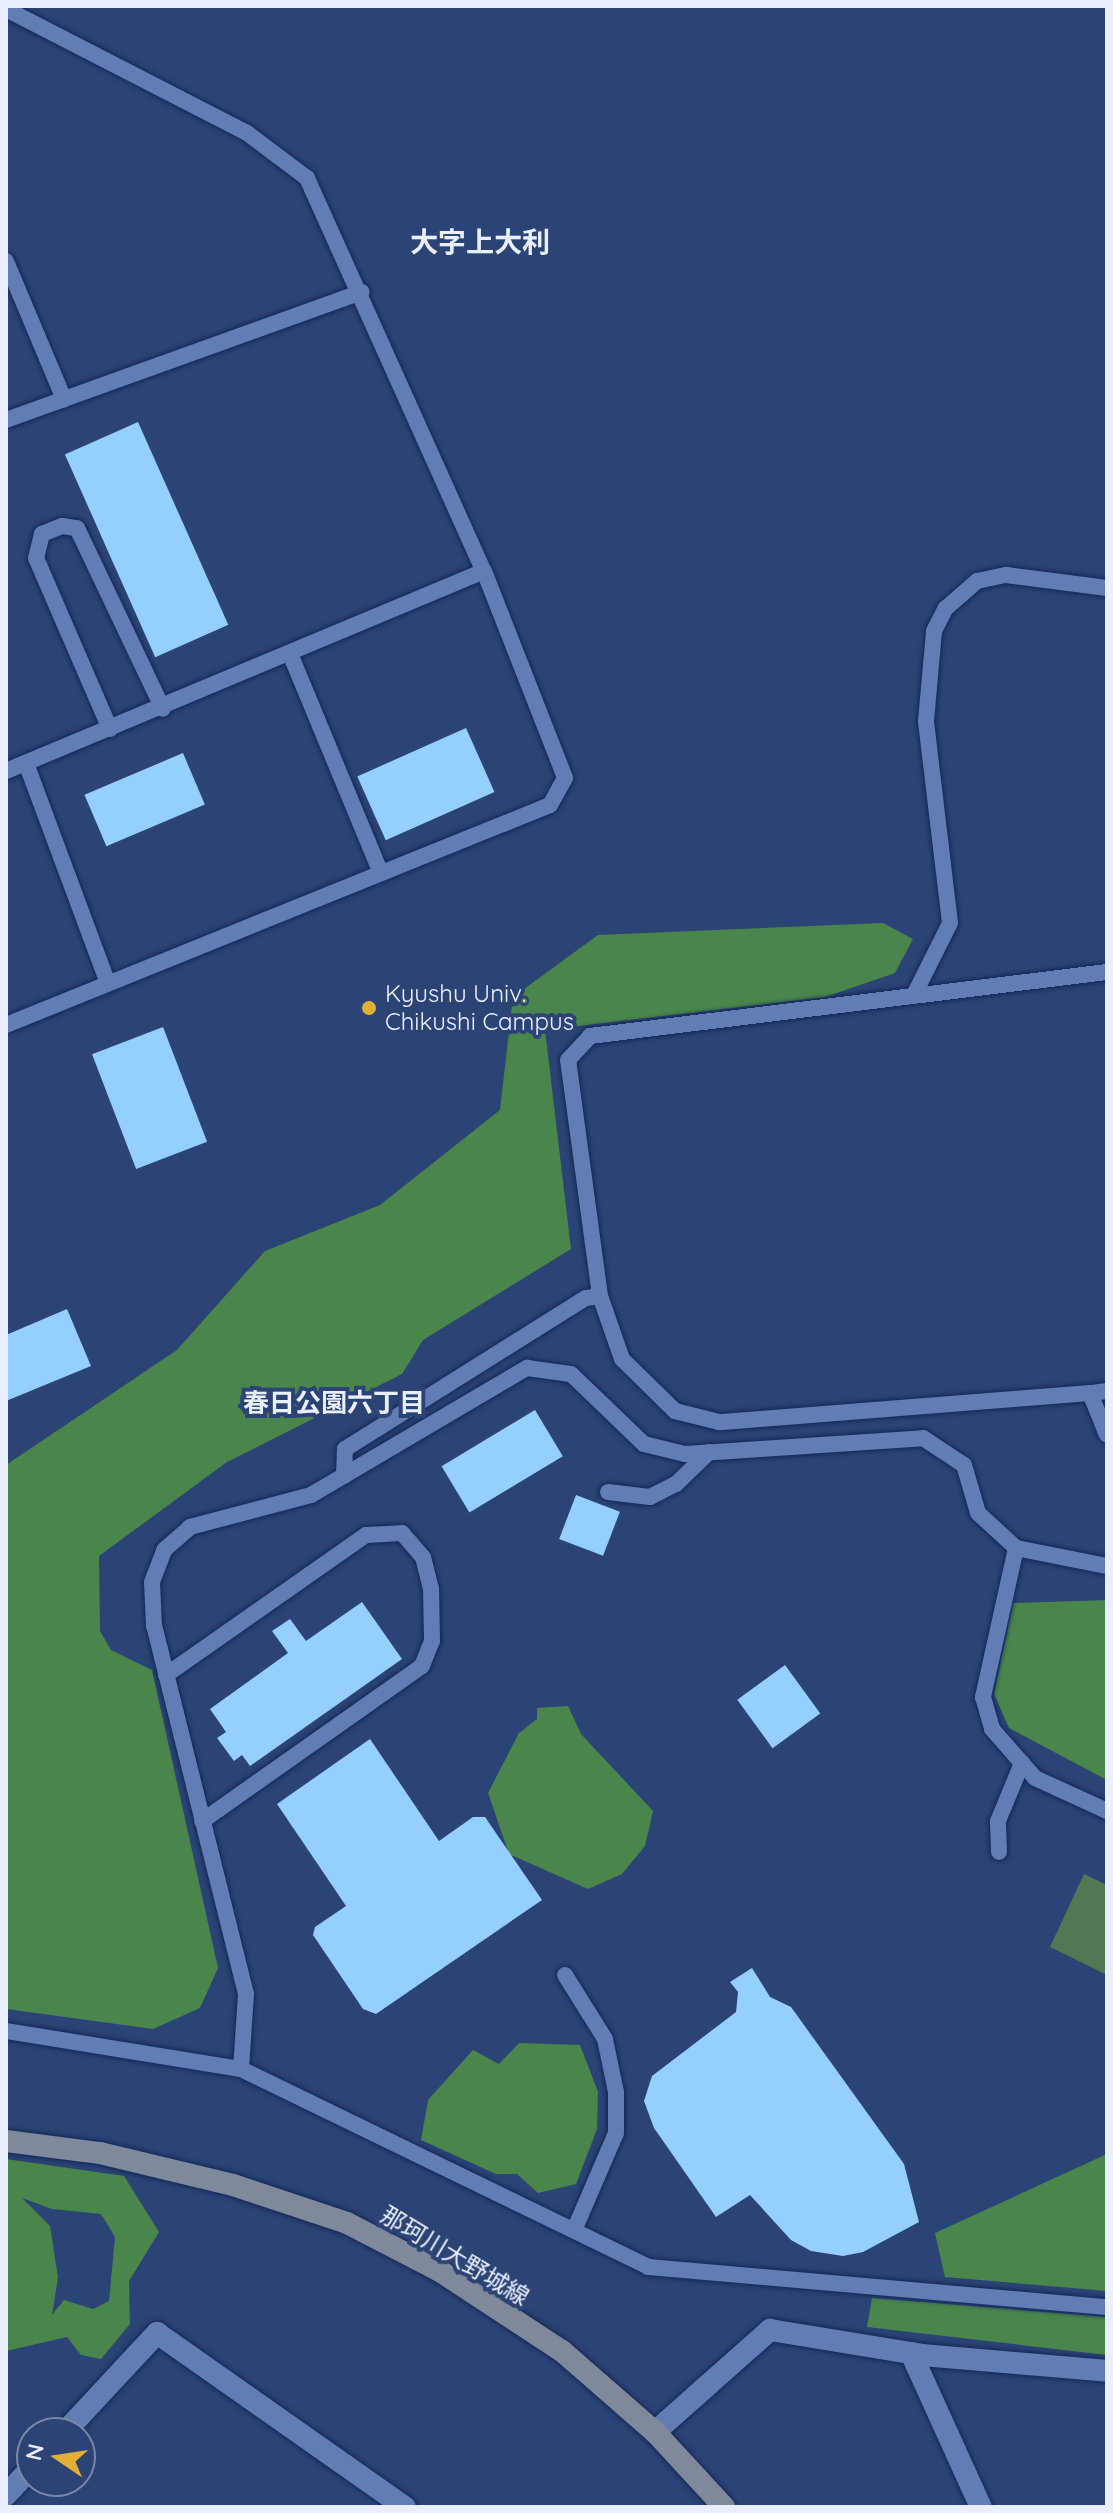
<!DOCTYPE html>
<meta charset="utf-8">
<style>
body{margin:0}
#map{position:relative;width:1113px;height:2513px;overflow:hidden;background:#2c4375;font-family:Quicksand,"Noto Sans JP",sans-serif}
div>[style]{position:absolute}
.green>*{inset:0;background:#537752}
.forest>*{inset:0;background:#4a864b}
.building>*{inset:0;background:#95cfff;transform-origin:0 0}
.roads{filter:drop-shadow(0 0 2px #132857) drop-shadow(0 0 2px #132857)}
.service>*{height:16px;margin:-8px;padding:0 8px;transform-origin:8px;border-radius:8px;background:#627db3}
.minor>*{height:22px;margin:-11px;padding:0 11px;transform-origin:11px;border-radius:11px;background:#627db3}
.secondary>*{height:22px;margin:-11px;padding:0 11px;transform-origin:11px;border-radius:11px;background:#80899b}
.dots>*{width:22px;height:22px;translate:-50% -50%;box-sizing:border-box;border:4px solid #2c4375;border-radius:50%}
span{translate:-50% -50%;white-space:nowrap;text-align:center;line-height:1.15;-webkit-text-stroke:8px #2c4375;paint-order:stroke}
.poi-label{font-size:24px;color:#e9effc}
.left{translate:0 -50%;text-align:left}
.street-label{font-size:24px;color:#e9effc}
.neighbourhood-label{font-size:26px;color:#e9effc;font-weight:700}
.quarter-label{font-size:28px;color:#e9effc;font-weight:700}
.frame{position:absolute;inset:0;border:8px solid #e9effc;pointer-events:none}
.north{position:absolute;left:16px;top:2417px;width:80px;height:80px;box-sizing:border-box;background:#2c4375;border:2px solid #7888ab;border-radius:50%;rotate:283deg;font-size:22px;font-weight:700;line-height:32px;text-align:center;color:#e9effc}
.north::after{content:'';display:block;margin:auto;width:28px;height:36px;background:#e2ae34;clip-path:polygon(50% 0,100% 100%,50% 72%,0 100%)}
</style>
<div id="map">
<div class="green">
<i style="clip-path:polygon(1084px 1874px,1107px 1885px,1107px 1975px,1050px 1947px)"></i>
</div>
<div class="forest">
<i style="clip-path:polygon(883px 923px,913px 939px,895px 973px,825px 997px,545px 1030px,571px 1249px,423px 1340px,402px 1374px,227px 1462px,99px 1556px,100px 1631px,111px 1650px,152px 1670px,218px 1968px,200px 2008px,153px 2029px,6px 2009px,6px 1465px,177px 1350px,265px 1251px,380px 1205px,500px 1110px,513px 997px,598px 935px)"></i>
<i style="clip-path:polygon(1107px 1600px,1107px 1780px,1009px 1728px,994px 1694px,1013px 1603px)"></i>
<i style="clip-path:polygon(568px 1706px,581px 1734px,653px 1811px,645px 1846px,622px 1874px,588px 1889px,509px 1854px,488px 1793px,519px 1733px,537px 1719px,537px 1708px)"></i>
<i style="clip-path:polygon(519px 2043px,580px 2045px,598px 2092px,597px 2129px,576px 2184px,538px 2193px,517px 2174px,496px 2174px,421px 2140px,428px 2100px,473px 2050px,499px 2064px)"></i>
<i style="clip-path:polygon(1107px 2154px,1107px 2291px,945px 2277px,935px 2233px)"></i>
<i style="clip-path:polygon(evenodd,6px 2159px,124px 2176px,159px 2232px,129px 2281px,130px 2324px,101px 2359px,81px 2355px,67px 2337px,6px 2351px,6px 2159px,22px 2198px,52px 2209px,101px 2214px,115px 2237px,109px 2301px,93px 2309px,64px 2300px,52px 2315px,58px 2277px,50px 2226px,22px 2198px)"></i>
<i style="clip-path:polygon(872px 2298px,1107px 2317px,1107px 2355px,867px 2327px)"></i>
</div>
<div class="building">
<i style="left:138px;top:422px;width:222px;height:80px;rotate:66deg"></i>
<i style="left:466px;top:728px;width:70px;height:119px;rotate:66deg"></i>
<i style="left:183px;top:753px;width:56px;height:107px;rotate:67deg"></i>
<i style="left:163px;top:1027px;width:123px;height:76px;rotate:69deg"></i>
<i style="clip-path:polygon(67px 1309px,91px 1366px,6px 1401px,6px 1335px)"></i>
<i style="left:535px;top:1410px;width:54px;height:109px;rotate:59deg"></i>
<i style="left:576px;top:1495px;width:47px;height:47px;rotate:21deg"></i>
<i style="clip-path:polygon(362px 1602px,402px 1659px,250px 1766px,242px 1755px,234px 1761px,217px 1738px,226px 1732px,210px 1709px,288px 1653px,272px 1631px,290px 1619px,306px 1641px)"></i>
<i style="left:785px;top:1665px;width:60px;height:59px;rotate:54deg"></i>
<i style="clip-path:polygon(370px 1739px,439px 1841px,473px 1817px,485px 1817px,542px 1900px,376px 2014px,363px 2009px,313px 1935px,315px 1927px,346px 1906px,277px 1804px)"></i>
<i style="clip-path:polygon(752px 1968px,770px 1997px,791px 2007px,904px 2164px,919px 2222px,863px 2252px,843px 2256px,811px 2251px,791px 2240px,750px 2195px,716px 2217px,654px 2128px,644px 2101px,652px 2076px,736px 2012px,738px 1992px,730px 1982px)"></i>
</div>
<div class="roads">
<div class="service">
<i style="left:6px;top:9px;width:271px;rotate:27.2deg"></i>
<i style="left:247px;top:133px;width:75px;rotate:36.9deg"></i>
<i style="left:307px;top:178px;width:431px;rotate:65.8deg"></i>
<i style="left:484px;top:571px;width:222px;rotate:68.6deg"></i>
<i style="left:565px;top:778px;width:31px;rotate:119deg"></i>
<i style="left:550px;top:805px;width:587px;rotate:157.98deg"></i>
<i style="left:6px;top:261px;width:150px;rotate:67.2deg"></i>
<i style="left:6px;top:420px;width:378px;rotate:-19.8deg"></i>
<i style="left:291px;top:656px;width:235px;rotate:67.5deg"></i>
<i style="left:110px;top:729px;width:186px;rotate:-113.4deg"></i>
<i style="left:36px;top:558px;width:25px;rotate:-76deg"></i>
<i style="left:42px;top:534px;width:22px;rotate:-22deg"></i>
<i style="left:62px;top:526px;width:15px;rotate:8deg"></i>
<i style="left:77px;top:528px;width:200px;rotate:64.6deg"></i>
<i style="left:26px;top:763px;width:235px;rotate:69.6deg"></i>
<i style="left:6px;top:771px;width:518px;rotate:-22.7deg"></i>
<i style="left:914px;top:995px;width:80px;rotate:-63.4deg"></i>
<i style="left:950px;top:923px;width:203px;rotate:-96.8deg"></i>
<i style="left:926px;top:721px;width:90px;rotate:-84.9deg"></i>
<i style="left:934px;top:631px;width:25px;rotate:-63deg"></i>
<i style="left:945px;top:609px;width:43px;rotate:-41.2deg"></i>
<i style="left:977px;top:581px;width:30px;rotate:-12deg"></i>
<i style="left:1006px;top:575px;width:102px;rotate:7.3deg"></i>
<i style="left:1107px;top:1391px;width:17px;rotate:173deg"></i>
<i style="left:1090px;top:1393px;width:45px;rotate:68deg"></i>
<i style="left:1090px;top:1393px;width:372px;rotate:175.5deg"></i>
<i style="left:719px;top:1422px;width:45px;rotate:-166deg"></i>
<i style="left:675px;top:1411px;width:74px;rotate:-135.5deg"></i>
<i style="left:622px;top:1359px;width:67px;rotate:-109.2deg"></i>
<i style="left:600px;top:1296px;width:238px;rotate:-97.7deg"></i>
<i style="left:568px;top:1060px;width:33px;rotate:-47deg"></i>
<i style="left:590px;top:1036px;width:521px;rotate:-7.06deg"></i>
<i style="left:344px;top:1476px;width:27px;rotate:-88deg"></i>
<i style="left:345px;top:1449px;width:284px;rotate:-32.1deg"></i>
<i style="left:586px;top:1298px;width:14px;rotate:-8deg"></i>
<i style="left:608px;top:1492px;width:42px;rotate:6.8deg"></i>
<i style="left:650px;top:1497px;width:29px;rotate:-27deg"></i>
<i style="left:676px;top:1484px;width:46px;rotate:-44.1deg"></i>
<i style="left:1107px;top:1566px;width:93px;rotate:-168.8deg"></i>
<i style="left:1016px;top:1548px;width:153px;rotate:102.5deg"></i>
<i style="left:983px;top:1697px;width:33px;rotate:74deg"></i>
<i style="left:992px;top:1729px;width:65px;rotate:48.7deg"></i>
<i style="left:1035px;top:1778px;width:79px;rotate:24.6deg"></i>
<i style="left:166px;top:1675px;width:244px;rotate:-35deg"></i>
<i style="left:366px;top:1535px;width:36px;rotate:-3deg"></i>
<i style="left:402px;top:1533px;width:32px;rotate:49deg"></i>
<i style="left:423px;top:1557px;width:32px;rotate:76deg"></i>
<i style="left:431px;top:1588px;width:53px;rotate:88.9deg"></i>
<i style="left:432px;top:1641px;width:27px;rotate:112deg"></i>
<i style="left:422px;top:1666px;width:269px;rotate:144.8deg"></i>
<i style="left:999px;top:1852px;width:31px;rotate:-92deg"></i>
<i style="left:998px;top:1821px;width:63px;rotate:-67.5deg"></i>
<i style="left:565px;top:1975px;width:75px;rotate:58deg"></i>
<i style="left:605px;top:2039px;width:54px;rotate:78.3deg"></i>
<i style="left:616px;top:2092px;width:41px;rotate:90deg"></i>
<i style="left:616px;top:2133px;width:103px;rotate:113.3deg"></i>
<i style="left:6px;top:2031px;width:238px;rotate:9.2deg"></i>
<i style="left:241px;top:2069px;width:453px;rotate:25.9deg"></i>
<i style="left:648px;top:2267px;width:461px;rotate:5deg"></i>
<i style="left:241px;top:2069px;width:75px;rotate:-86.2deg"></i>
<i style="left:246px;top:1994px;width:379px;rotate:-104deg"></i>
<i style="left:154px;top:1626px;width:44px;rotate:-92.6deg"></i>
<i style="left:152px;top:1582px;width:34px;rotate:-69deg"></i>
<i style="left:164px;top:1550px;width:35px;rotate:-41deg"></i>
<i style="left:190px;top:1527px;width:125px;rotate:-14.8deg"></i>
<i style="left:311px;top:1495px;width:251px;rotate:-30.5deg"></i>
<i style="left:527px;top:1368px;width:44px;rotate:7.8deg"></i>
<i style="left:571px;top:1374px;width:101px;rotate:43.8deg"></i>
<i style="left:644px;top:1444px;width:42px;rotate:13.7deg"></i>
<i style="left:685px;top:1454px;width:239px;rotate:-3.8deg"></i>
<i style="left:923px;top:1438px;width:49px;rotate:33.4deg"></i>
<i style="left:964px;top:1465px;width:50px;rotate:73.7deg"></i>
<i style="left:978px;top:1513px;width:52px;rotate:42.6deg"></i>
</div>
<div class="minor">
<i style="left:911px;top:2353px;width:169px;rotate:65.6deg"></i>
<i style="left:655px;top:2432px;width:154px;rotate:-41.6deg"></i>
<i style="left:770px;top:2330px;width:154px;rotate:9.3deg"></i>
<i style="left:922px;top:2355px;width:186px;rotate:4.9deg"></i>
<i style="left:64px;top:2433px;width:137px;rotate:-47.1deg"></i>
<i style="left:157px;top:2333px;width:303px;rotate:35.1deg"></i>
<i style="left:6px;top:2495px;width:38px;rotate:-47deg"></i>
</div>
<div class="secondary">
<i style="left:6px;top:2141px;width:95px;rotate:7.3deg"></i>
<i style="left:100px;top:2153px;width:137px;rotate:13.5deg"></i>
<i style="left:233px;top:2185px;width:120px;rotate:18.4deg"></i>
<i style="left:347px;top:2223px;width:105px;rotate:27.3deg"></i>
<i style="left:440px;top:2271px;width:146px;rotate:33.3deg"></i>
<i style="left:562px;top:2351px;width:123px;rotate:41.1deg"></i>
<i style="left:655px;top:2432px;width:102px;rotate:47.4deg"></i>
</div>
</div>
<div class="dots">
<i style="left:369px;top:1008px;background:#e2ae34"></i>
</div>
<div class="poi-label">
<span class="left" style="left:385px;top:1008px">Kyushu Univ.<br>Chikushi Campus</span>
</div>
<div class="street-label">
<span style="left:455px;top:2256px;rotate:31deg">那珂川大野城線</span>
</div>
<div class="neighbourhood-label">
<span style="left:334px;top:1403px">春日公園六丁目</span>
</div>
<div class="quarter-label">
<span style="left:480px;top:242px">大字上大利</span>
</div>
<div class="frame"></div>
<div class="north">N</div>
</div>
